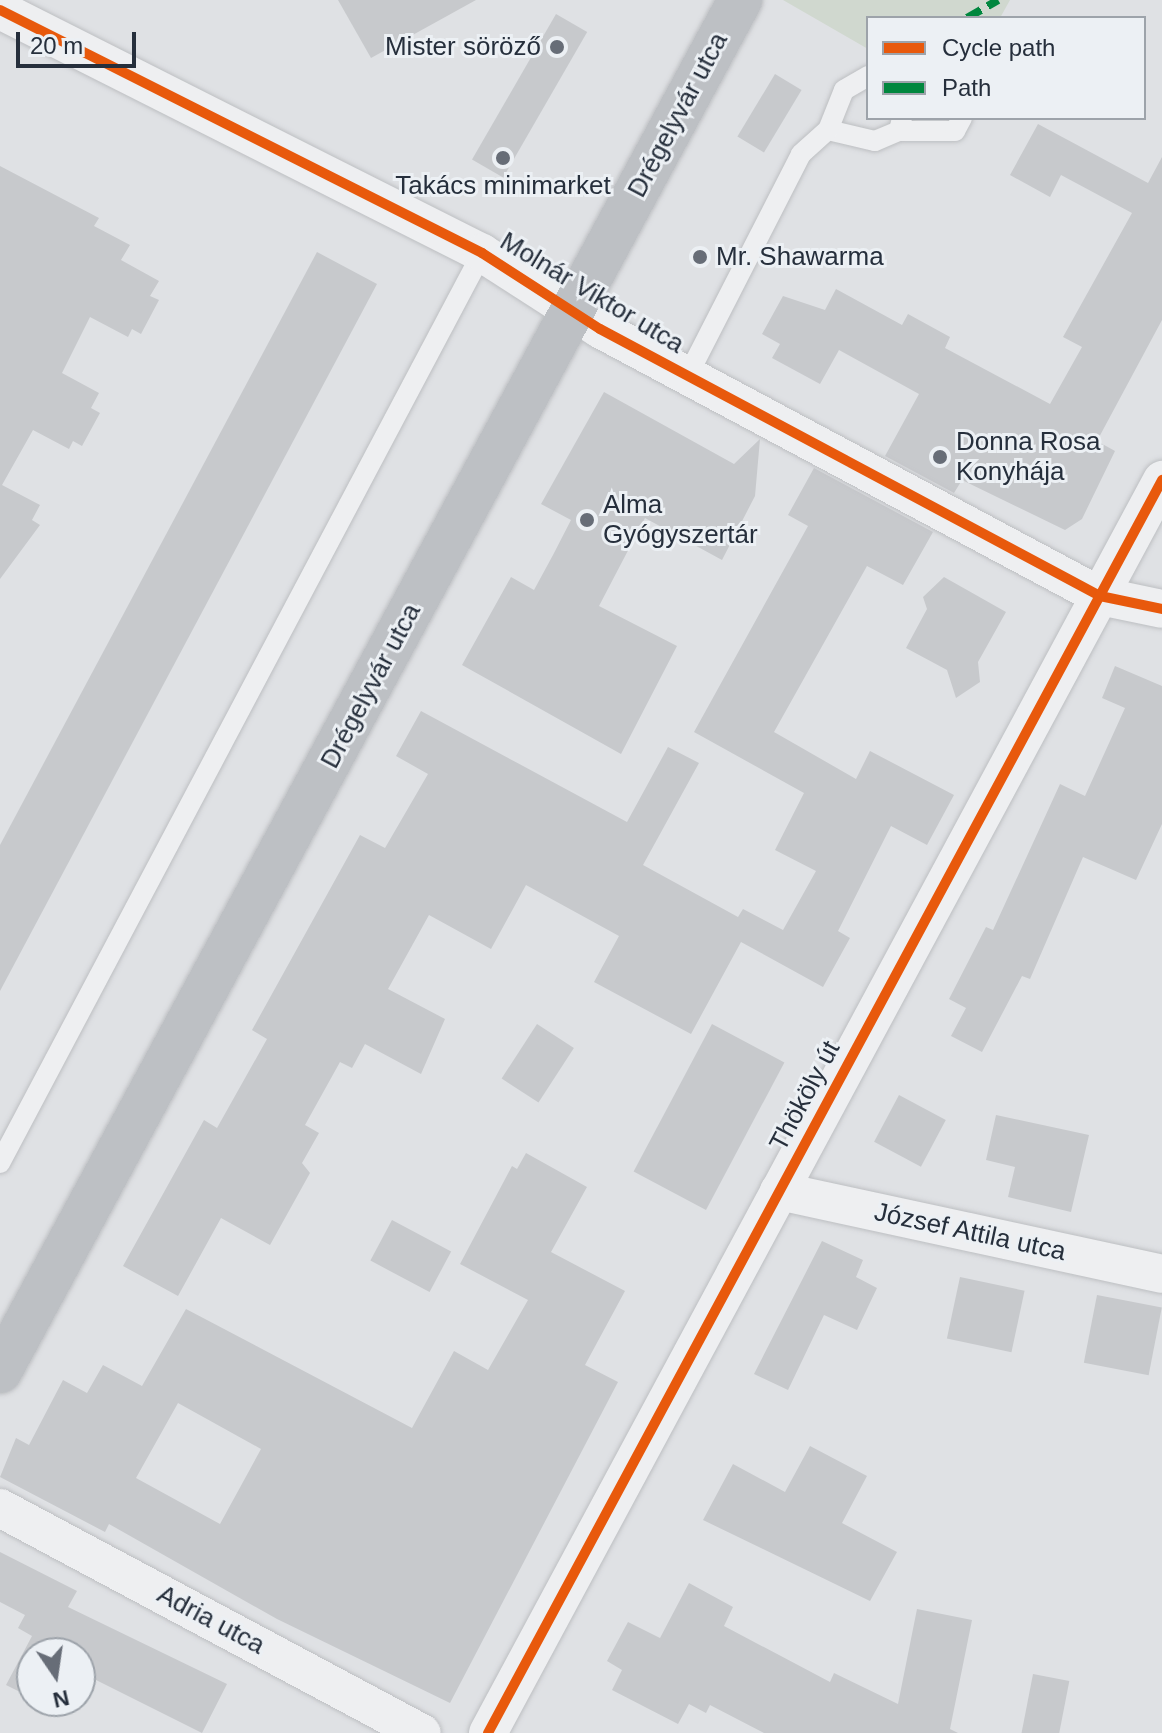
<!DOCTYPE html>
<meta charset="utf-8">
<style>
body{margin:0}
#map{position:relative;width:1162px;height:1733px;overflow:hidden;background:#dfe1e4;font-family:Arial,sans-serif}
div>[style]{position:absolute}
.green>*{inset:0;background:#d0d8cf}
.building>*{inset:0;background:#c7c9cc;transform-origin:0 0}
.roads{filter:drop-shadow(0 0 2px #bdbfc2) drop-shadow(0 0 2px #bdbfc2)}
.lane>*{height:20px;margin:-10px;padding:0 10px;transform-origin:10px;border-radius:10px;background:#eeeff1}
.street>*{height:38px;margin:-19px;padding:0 19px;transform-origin:19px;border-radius:19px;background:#eeeff1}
.secondary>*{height:44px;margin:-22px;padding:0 22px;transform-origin:22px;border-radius:22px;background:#bdc0c4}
.quiet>*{height:8px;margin-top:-4px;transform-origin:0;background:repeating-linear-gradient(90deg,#00873e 0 16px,transparent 0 24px)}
.cycleway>*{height:10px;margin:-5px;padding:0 5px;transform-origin:5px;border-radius:5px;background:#e8590c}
.dots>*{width:22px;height:22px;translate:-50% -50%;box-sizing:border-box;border:4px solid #ecf0f4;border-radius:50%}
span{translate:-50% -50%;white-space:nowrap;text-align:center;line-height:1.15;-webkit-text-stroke:6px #ecf0f4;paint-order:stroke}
.poi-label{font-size:26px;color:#262f3c}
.right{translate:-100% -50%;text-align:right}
.left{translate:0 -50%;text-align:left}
.street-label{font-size:26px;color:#262f3c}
.legend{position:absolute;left:866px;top:16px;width:280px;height:104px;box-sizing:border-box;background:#ecf0f4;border:2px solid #9da3aa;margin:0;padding:10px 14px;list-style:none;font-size:24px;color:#262f3c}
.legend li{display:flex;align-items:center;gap:16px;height:40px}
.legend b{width:40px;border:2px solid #9da3aa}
.north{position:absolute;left:16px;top:1637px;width:80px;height:80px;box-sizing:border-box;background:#ecf0f4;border:2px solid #9da3aa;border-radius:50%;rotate:167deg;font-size:22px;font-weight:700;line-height:32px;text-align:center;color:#262f3c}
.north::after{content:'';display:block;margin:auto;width:28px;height:36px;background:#676d77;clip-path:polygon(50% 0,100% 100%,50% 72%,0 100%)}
.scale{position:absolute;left:16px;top:32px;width:120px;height:36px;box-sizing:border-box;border:4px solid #262f3c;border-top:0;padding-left:10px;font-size:24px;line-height:28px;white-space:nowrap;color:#262f3c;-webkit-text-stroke:6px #ecf0f4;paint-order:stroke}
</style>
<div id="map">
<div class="green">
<i style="clip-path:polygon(783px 0,1010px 0,1000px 18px,868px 18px,868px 49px)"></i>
</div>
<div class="building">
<i style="clip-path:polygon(338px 0,476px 0,371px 58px)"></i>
<i style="left:556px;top:14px;width:36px;height:168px;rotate:30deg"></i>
<i style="left:775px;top:74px;width:31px;height:73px;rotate:31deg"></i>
<i style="clip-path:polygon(1038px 124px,1148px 183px,1162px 157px,1162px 320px,1097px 441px,1115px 451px,1082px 519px,1065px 530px,962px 480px,954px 493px,885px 456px,919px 394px,839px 350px,820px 384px,772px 358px,780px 344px,762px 334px,783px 296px,825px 310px,836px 289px,902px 325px,908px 314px,950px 337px,945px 348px,1050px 404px,1082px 347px,1063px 337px,1132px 213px,1061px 175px,1050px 197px,1010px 175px)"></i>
<i style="clip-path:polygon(0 166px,99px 218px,94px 226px,130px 245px,121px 260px,159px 281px,150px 296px,159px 300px,141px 334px,132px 329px,128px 337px,90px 317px,62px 373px,99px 393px,91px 408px,100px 413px,82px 446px,73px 441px,69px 449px,33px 430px,2px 485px,40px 505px,32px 520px,40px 525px,0 579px)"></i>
<i style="clip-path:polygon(317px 252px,377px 284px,0 991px,0 845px)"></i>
<i style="clip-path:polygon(604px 392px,734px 464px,760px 439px,755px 496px,722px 560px,645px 518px,599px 606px,677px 646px,621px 754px,462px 665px,511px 577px,534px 590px,553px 555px,571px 520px,541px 504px)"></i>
<i style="clip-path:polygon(814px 468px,933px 532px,903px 585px,867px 566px,774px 732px,856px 779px,870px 751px,954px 795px,927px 845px,891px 826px,838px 931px,850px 938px,823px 987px,741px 942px,691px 1034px,594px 982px,619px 936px,526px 885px,491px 949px,429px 915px,388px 989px,445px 1019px,421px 1074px,365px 1044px,352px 1068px,340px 1062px,305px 1125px,319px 1133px,302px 1163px,310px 1173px,270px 1245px,221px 1218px,178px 1296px,123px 1266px,204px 1120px,217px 1128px,267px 1039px,252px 1030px,360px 835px,385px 848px,428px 774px,396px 756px,421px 711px,627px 822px,668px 747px,699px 763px,643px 865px,738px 917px,743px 909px,783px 930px,816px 871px,775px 850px,804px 793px,694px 732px,808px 526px,788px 515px)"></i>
<i style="clip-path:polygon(944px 577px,1006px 612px,978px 662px,980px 682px,956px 698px,947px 670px,906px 648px,927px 609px,923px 597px)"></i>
<i style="clip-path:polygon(1115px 666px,1162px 686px,1162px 824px,1136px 880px,1083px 857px,1030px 979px,1022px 976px,982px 1052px,951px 1036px,966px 1008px,949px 999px,986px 927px,993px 930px,1060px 784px,1085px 796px,1125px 708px,1102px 698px)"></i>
<i style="left:537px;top:1024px;width:44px;height:65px;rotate:33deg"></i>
<i style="left:712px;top:1024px;width:82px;height:167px;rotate:28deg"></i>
<i style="left:899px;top:1095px;width:53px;height:53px;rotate:28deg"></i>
<i style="clip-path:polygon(996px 1115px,1089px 1135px,1071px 1212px,1008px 1197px,1015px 1167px,986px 1160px)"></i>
<i style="clip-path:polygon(evenodd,526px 1153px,587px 1187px,551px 1252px,625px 1291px,585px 1365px,618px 1382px,450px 1703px,277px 1619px,109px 1524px,105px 1532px,0 1477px,16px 1438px,29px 1445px,63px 1380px,87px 1393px,103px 1365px,142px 1386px,186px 1309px,412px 1428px,454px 1351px,488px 1370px,528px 1300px,460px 1264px,512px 1166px,517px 1169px,526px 1153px,178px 1403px,261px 1449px,220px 1524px,136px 1478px,178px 1403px)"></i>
<i style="left:392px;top:1220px;width:67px;height:46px;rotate:28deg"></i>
<i style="clip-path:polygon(822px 1241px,863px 1260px,856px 1277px,877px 1288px,857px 1330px,824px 1315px,788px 1390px,754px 1374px)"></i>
<i style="left:960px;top:1277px;width:66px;height:63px;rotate:12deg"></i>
<i style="left:1097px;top:1295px;width:66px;height:69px;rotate:11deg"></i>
<i style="clip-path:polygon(810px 1446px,867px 1476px,842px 1523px,897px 1552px,870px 1601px,703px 1520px,733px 1464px,785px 1492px)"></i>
<i style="clip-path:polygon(0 1552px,77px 1591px,68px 1607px,227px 1684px,202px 1733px,96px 1680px,93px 1687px,80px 1681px,80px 1653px,32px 1653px,32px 1698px,6px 1685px,32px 1636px,18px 1628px,25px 1615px,0 1602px)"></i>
<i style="clip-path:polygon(689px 1583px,733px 1607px,724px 1626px,830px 1682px,834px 1673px,898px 1704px,917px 1609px,972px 1620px,950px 1729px,958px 1733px,764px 1733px,710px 1705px,706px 1713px,689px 1704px,678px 1724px,612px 1690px,622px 1670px,607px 1661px,628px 1622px,660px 1638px)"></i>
<i style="left:1033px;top:1674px;width:37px;height:60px;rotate:11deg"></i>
</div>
<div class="roads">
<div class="lane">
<i style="left:828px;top:130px;width:48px;rotate:13.2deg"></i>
<i style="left:875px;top:141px;width:26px;rotate:-23deg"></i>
<i style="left:899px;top:131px;width:13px;rotate:-77deg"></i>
<i style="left:899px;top:131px;width:56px"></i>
<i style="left:955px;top:131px;width:15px;rotate:-62deg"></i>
<i style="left:688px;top:375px;width:248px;rotate:-62.9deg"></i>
<i style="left:801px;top:154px;width:36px;rotate:-42deg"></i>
<i style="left:828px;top:130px;width:43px;rotate:-68.2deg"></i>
<i style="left:844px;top:90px;width:28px;rotate:-30deg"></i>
<i style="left:0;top:1163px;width:1030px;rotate:-62.09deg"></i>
</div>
<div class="street">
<i style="left:0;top:10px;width:540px;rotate:26.75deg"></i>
<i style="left:482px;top:253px;width:140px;rotate:32.8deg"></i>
<i style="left:600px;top:329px;width:567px;rotate:28.1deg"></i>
<i style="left:1100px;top:596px;width:63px;rotate:11.8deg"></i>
<i style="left:779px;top:1191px;width:392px;rotate:12.2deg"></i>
<i style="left:0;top:1508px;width:478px;rotate:28.1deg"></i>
<i style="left:488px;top:1733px;width:1423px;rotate:-61.72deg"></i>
</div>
<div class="secondary">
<i style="left:0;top:1371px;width:1558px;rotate:-61.64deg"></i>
</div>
</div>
<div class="quiet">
<i style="left:967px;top:18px;width:36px;rotate:-30deg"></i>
</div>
<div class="cycleway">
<i style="left:0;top:10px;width:540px;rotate:26.75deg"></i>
<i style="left:482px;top:253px;width:140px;rotate:32.8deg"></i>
<i style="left:600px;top:329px;width:567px;rotate:28.1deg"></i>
<i style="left:1100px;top:596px;width:63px;rotate:11.8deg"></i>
<i style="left:488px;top:1733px;width:1423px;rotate:-61.72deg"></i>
</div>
<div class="dots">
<i style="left:557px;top:47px;background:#676d77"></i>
<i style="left:503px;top:158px;background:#676d77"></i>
<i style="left:700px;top:257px;background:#676d77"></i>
<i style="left:940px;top:457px;background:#676d77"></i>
<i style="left:587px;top:520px;background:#676d77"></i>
</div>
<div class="poi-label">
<span class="right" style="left:541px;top:47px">Mister söröző</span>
<span style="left:503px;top:186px">Takács minimarket</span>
<span class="left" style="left:716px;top:257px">Mr. Shawarma</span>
<span class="left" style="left:956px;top:457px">Donna Rosa<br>Konyhája</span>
<span class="left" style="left:603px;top:520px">Alma<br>Gyógyszertár</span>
</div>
<div class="street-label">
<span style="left:678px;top:115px;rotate:-62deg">Drégelyvár utca</span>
<span style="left:592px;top:293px;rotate:31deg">Molnár Viktor utca</span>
<span style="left:371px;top:686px;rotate:-62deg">Drégelyvár utca</span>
<span style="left:805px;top:1096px;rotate:-62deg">Thököly út</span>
<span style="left:970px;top:1232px;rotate:12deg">József Attila utca</span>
<span style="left:211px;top:1620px;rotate:28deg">Adria utca</span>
</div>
<ul class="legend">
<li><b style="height:10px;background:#e8590c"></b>Cycle path</li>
<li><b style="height:10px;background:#00873e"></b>Path</li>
</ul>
<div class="north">N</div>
<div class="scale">20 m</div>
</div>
